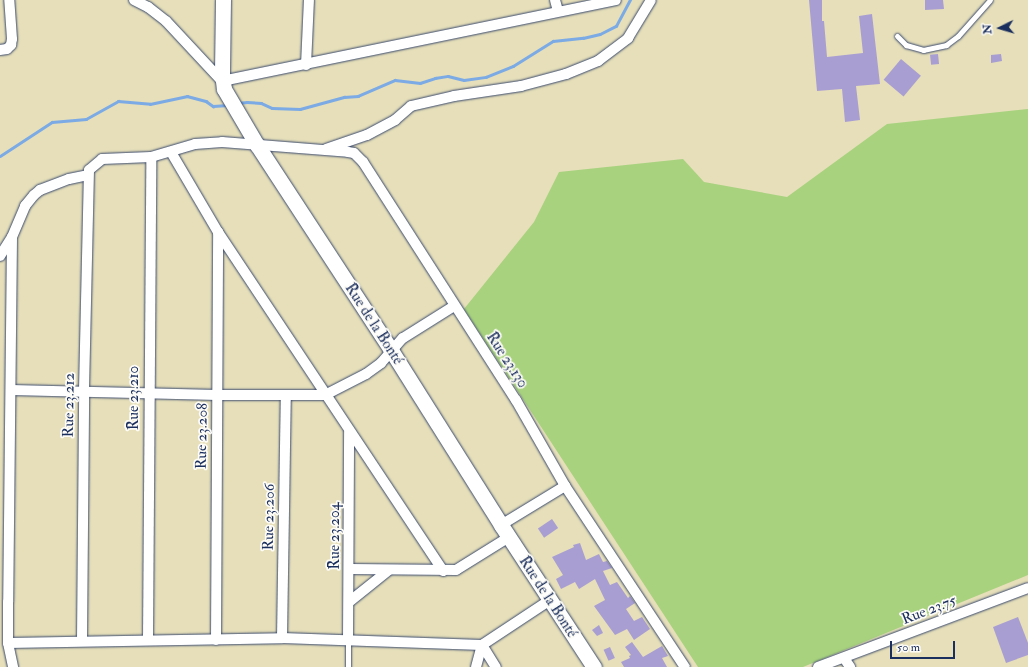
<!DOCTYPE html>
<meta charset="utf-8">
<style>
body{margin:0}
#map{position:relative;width:1028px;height:667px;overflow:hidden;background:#e6dfba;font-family:"IM FELL Double Pica",serif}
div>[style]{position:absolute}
.green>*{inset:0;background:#a8d27e}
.stream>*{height:2.5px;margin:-1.25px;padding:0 1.25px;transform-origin:1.25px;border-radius:1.25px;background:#7baae5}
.building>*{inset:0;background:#a99ed2;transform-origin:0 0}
.roads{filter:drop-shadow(0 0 1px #39496c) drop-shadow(0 0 1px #39496c)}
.lane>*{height:5px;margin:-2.5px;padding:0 2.5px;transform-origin:2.5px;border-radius:2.5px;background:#fff}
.street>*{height:10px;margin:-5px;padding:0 5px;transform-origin:5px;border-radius:5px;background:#fff}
.secondary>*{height:15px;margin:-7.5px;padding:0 7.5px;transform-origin:7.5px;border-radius:7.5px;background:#fff}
span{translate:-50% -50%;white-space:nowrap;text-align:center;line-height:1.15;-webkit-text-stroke:3.5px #fdfcf7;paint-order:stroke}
.street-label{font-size:15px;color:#1b2f5e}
.north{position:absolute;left:980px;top:8px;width:40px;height:40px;-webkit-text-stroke:3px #fdfcf7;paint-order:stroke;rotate:265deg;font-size:11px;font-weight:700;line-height:16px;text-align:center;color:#1b2f5e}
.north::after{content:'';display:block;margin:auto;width:14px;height:18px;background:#1b2f5e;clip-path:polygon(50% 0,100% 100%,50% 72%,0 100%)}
.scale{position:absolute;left:890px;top:641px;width:65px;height:18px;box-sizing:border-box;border:2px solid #1b2f5e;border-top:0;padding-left:5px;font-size:12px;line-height:14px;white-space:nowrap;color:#1b2f5e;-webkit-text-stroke:3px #fdfcf7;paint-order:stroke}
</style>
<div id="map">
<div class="green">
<i style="clip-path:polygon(1028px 109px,1028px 575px,803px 667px,698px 667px,464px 309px,534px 222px,559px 172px,683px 159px,704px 182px,787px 197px,887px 124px)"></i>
</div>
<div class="stream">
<i style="left:237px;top:103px;width:10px;rotate:-6deg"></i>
<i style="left:247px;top:102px;width:14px;rotate:4deg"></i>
<i style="left:261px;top:103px;width:12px;rotate:24deg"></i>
<i style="left:272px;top:108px;width:28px;rotate:2deg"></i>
<i style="left:300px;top:109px;width:46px;rotate:-15.3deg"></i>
<i style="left:344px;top:97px;width:14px;rotate:-4deg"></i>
<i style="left:358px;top:96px;width:40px;rotate:-23.4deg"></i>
<i style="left:395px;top:80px;width:25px;rotate:7deg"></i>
<i style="left:420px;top:83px;width:16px;rotate:-18deg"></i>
<i style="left:435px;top:78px;width:13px;rotate:-9deg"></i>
<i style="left:448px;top:76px;width:16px;rotate:14deg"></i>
<i style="left:464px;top:80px;width:22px;rotate:-8deg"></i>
<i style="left:486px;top:77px;width:29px;rotate:-22deg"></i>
<i style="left:513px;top:66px;width:47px;rotate:-32deg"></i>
<i style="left:553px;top:41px;width:30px;rotate:-6deg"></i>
<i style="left:583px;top:38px;width:17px;rotate:-13deg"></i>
<i style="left:600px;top:34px;width:18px;rotate:-27deg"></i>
<i style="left:616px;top:26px;width:30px;rotate:-62deg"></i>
<i style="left:0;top:156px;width:62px;rotate:-33.2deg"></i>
<i style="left:52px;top:122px;width:34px;rotate:-5deg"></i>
<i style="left:86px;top:119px;width:37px;rotate:-29deg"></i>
<i style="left:118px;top:101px;width:32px;rotate:5deg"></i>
<i style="left:150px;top:104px;width:38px;rotate:-12deg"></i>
<i style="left:187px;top:96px;width:20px;rotate:15deg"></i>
<i style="left:206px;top:101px;width:9px;rotate:36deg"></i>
<i style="left:213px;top:106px;width:15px;rotate:-4deg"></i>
</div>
<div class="building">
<i style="clip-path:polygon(809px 0,822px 0,822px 21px,824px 21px,827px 57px,863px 53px,859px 16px,872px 14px,880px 84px,856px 86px,860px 120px,845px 122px,842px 89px,817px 91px)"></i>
<i style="clip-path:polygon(925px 0,943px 0,944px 9px,925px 10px)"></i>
<i style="left:938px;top:54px;width:10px;height:8px;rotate:84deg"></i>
<i style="clip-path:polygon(1001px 54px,1002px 61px,991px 63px,991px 55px)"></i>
<i style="left:901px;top:59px;width:26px;height:27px;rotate:40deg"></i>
<i style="left:552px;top:519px;width:11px;height:17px;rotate:56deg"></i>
<i style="clip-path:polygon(580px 543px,586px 560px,599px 554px,603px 562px,607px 561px,612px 568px,603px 571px,610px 585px,617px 582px,628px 598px,630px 596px,635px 603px,626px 609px,634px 621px,642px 617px,650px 629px,634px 640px,627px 629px,615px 635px,594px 606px,605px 600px,595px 579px,579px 589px,575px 582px,561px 589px,556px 579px,563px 575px,552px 557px,574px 547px,573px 545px)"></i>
<i style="clip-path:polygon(1018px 617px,1028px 643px,1028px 655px,1006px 663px,993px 627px)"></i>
<i style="clip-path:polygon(599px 625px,603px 633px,597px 636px,592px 630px)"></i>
<i style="clip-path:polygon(632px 642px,643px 657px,662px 646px,668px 656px,662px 658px,667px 667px,624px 667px,621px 662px,630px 658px,629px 656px,631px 655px,625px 647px)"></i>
<i style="left:610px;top:647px;width:12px;height:7px;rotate:66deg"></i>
</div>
<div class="roads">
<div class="lane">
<i style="left:897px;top:36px;width:13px;rotate:45deg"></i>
<i style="left:906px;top:45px;width:18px;rotate:16deg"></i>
<i style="left:923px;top:50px;width:24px;rotate:-12deg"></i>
<i style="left:946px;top:45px;width:15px;rotate:-37deg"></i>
<i style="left:958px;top:36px;width:48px;rotate:-48.4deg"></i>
<i style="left:348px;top:667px;width:27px;rotate:-90deg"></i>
</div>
<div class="street">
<i style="left:134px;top:0;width:16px;rotate:27deg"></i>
<i style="left:148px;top:7px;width:23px;rotate:38deg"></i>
<i style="left:166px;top:21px;width:82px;rotate:47deg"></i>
<i style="left:222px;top:81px;width:402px;rotate:-11.6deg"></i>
<i style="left:555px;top:0;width:11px;rotate:75deg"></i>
<i style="left:0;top:50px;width:7px;rotate:-8deg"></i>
<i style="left:7px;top:49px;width:6px;rotate:-45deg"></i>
<i style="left:11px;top:45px;width:6px;rotate:-81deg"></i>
<i style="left:12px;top:39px;width:39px;rotate:-94deg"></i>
<i style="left:306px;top:65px;width:65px;rotate:-87.4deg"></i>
<i style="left:326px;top:149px;width:43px;rotate:-18.9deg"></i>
<i style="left:367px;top:135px;width:32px;rotate:-28deg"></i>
<i style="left:395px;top:120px;width:21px;rotate:-41deg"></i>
<i style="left:411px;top:106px;width:44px;rotate:-13.1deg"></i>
<i style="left:454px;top:96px;width:68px;rotate:-8.5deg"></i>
<i style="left:521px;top:86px;width:47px;rotate:-14.9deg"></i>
<i style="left:566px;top:74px;width:35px;rotate:-22deg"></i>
<i style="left:598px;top:61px;width:38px;rotate:-37deg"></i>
<i style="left:628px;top:38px;width:44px;rotate:-58.8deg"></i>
<i style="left:171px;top:152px;width:93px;rotate:59.6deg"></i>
<i style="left:218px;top:232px;width:407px;rotate:56.4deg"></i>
<i style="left:12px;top:237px;width:365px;rotate:90.6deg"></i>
<i style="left:8px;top:602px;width:41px;rotate:90deg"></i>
<i style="left:8px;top:643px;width:25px;rotate:78deg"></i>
<i style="left:0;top:256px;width:22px;rotate:-58deg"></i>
<i style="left:12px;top:237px;width:34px;rotate:-67deg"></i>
<i style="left:25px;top:206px;width:14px;rotate:-51deg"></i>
<i style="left:34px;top:195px;width:8px;rotate:-40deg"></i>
<i style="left:40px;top:190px;width:31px;rotate:-21deg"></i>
<i style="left:69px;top:179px;width:19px;rotate:-12deg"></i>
<i style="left:11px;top:390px;width:207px;rotate:1.4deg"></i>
<i style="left:218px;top:395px;width:107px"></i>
<i style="left:325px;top:395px;width:46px;rotate:-27.1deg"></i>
<i style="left:366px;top:374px;width:19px;rotate:-36deg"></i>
<i style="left:381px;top:363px;width:33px;rotate:-49deg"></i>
<i style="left:403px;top:338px;width:60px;rotate:-32.1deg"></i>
<i style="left:501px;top:525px;width:75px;rotate:-31.4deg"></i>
<i style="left:350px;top:569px;width:106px;rotate:0.5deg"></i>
<i style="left:456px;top:570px;width:62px;rotate:-31.9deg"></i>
<i style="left:349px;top:602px;width:51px;rotate:-38.7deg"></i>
<i style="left:282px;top:638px;width:243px;rotate:-89.1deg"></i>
<i style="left:82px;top:640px;width:250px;rotate:-89.5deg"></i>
<i style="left:84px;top:390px;width:220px;rotate:-88.7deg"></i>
<i style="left:89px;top:170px;width:17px;rotate:-40deg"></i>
<i style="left:102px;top:159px;width:49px;rotate:-2.3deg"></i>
<i style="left:151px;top:157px;width:46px;rotate:-16.5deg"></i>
<i style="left:195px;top:144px;width:27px;rotate:-4deg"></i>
<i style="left:222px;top:142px;width:126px;rotate:4.5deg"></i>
<i style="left:348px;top:152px;width:6px;rotate:9deg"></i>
<i style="left:354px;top:153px;width:13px;rotate:45deg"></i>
<i style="left:363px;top:162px;width:283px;rotate:57.3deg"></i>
<i style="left:516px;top:400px;width:99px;rotate:60.3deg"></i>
<i style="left:565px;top:486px;width:217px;rotate:56.5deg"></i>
<i style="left:148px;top:640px;width:483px;rotate:-89.6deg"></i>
<i style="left:216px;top:640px;width:408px;rotate:-89.7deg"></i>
<i style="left:348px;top:640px;width:208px;rotate:-89.7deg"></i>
<i style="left:8px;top:643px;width:274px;rotate:-1deg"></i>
<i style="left:282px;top:638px;width:200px;rotate:2deg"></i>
<i style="left:482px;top:645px;width:82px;rotate:-33.5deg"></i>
<i style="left:482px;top:645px;width:26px;rotate:58deg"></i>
<i style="left:844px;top:658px;width:11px;rotate:56deg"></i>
<i style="left:476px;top:667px;width:23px;rotate:-75deg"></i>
<i style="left:818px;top:667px;width:224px;rotate:-20.6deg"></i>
</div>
<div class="secondary">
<i style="left:223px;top:0;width:73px;rotate:90.8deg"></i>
<i style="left:222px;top:73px;width:16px;rotate:83deg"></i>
<i style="left:224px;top:89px;width:65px;rotate:59.5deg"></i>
<i style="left:257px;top:145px;width:245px;rotate:56.8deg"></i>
<i style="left:391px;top:350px;width:207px;rotate:57.8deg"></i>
<i style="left:501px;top:525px;width:170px;rotate:56.8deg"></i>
</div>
</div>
<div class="street-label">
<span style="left:374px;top:324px;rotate:57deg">Rue de la Bonté</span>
<span style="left:507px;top:360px;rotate:57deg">Rue 23.130</span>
<span style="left:134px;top:398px;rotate:-90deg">Rue 23.210</span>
<span style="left:69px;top:405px;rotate:-89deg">Rue 23.212</span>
<span style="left:202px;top:436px;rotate:-89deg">Rue 23.208</span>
<span style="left:269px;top:517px;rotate:-89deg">Rue 23.206</span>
<span style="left:335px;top:536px;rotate:-90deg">Rue 23.204</span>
<span style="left:548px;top:597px;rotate:57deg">Rue de la Bonté</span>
<span style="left:929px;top:610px;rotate:-21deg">Rue 23.75</span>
</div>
<div class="north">N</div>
<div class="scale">50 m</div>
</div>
